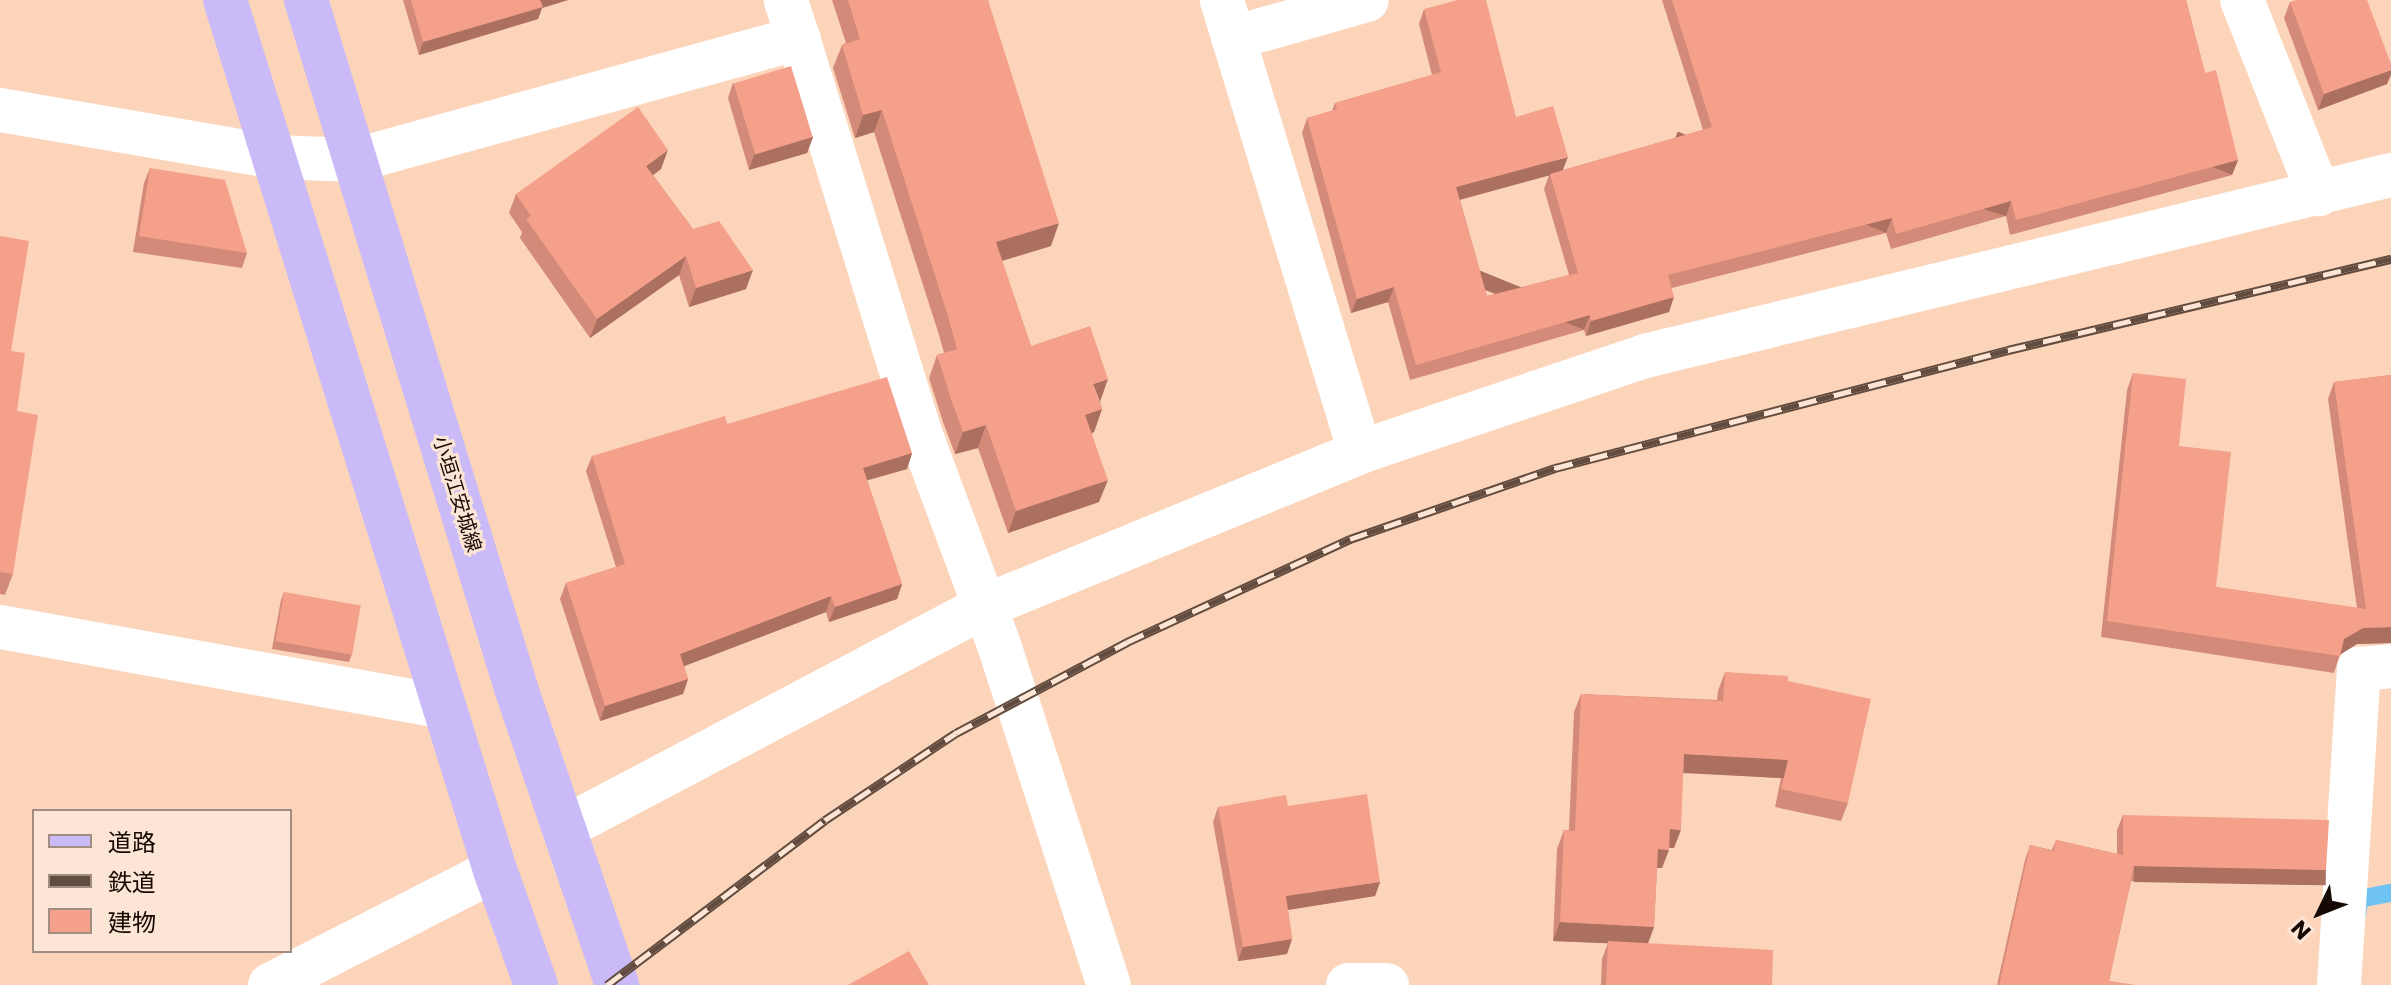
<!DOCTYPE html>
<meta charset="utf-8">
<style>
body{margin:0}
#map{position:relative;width:2391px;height:985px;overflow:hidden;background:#fcd4ba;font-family:Poppins,"Noto Sans JP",sans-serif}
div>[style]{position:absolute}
.stream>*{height:18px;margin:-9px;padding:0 9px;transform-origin:9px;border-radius:9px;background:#6ec3f3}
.minor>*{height:44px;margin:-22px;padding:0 22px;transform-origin:22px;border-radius:22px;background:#fff}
.major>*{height:44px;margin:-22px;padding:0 22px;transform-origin:22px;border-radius:22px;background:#cabaf8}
.rail>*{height:9px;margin-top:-4.5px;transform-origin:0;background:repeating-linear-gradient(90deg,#fde5d5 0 18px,#624c3f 0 36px);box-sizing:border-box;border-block:2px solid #624c3f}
.wall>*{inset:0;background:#d38a78}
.shaded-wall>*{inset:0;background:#ac7061;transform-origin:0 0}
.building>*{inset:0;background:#f5a08b;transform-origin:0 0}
span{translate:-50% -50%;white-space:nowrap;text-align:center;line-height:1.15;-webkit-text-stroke:6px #fde5d5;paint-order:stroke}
.street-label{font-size:20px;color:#160903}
.legend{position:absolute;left:32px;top:809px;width:260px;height:144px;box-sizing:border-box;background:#fde5d5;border:2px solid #a18d81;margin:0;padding:10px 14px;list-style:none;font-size:24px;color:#160903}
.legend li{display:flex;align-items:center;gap:16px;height:40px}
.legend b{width:40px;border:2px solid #a18d81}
.north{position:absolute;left:2279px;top:873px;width:80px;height:80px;-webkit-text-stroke:6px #fde5d5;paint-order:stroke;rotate:227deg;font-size:22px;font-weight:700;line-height:32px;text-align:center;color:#160903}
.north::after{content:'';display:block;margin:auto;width:28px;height:36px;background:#160903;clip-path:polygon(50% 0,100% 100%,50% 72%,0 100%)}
</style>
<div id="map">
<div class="stream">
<i style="left:2357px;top:914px;width:15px;rotate:-82deg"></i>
<i style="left:2359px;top:899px;width:33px;rotate:-11deg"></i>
</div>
<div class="minor">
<i style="left:2242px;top:0;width:209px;rotate:68.4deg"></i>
<i style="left:798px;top:38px;width:410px;rotate:72.8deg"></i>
<i style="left:919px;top:430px;width:233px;rotate:69.6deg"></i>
<i style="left:1000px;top:648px;width:354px;rotate:72.1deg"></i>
<i style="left:1233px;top:38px;width:139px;rotate:-15.8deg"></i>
<i style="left:0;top:110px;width:278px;rotate:9.7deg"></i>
<i style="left:274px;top:157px;width:82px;rotate:2.1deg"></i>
<i style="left:356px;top:160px;width:459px;rotate:-15.4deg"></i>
<i style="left:798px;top:38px;width:40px;rotate:-108deg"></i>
<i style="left:1360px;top:452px;width:301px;rotate:-18.6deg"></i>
<i style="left:1645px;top:356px;width:768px;rotate:-13.64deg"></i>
<i style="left:0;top:627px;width:451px;rotate:10.2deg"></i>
<i style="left:566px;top:827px;width:471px;rotate:-27.8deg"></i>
<i style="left:983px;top:607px;width:408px;rotate:-22.3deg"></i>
<i style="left:1360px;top:452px;width:473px;rotate:-107deg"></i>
<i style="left:270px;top:985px;width:253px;rotate:-27.1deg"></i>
<i style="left:1348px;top:985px;width:39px"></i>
<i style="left:2339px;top:985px;width:317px;rotate:-86.4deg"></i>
<i style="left:2359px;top:669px;width:32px;rotate:-5deg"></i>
</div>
<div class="major">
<i style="left:225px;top:0;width:911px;rotate:72.76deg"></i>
<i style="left:495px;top:870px;width:122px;rotate:70.4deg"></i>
<i style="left:306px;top:0;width:722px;rotate:73.02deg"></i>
<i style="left:517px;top:691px;width:311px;rotate:71.2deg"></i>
</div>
<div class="rail">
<i style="left:607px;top:985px;width:273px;rotate:-37.1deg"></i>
<i style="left:825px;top:820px;width:157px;rotate:-33.6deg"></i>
<i style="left:956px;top:733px;width:194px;rotate:-28deg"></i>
<i style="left:1127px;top:642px;width:246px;rotate:-24.8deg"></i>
<i style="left:1350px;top:539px;width:217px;rotate:-19.1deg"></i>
<i style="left:1555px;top:468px;width:468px;rotate:-14.6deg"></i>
<i style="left:2008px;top:350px;width:394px;rotate:-13.4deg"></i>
</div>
<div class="wall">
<i style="clip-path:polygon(403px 0,568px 0,542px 8px,538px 19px,419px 55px)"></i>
<i style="clip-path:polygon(832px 0,988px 0,1051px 246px,1002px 261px,1031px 346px,1100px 402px,1102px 409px,1094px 432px,1092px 433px,1099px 502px,1008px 533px,978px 448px,955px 454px,943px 422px,929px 378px,937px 355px,944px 353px,939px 335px,874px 132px,855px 138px,833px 68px,842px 45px,846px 43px)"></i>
<i style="clip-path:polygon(evenodd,1662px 0,2186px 0,2205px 73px,2238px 160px,2232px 175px,2010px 235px,2006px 216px,1891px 249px,1886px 233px,1672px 288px,1669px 312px,1586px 336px,1584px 330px,1410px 380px,1388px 302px,1351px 313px,1302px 133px,1307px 118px,1332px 111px,1335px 103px,1432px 75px,1419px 24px,1424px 9px,1516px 117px,1563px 170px,1703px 130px,1662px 0,1549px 175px,1544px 189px,1569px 275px,1487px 296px,1460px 200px,1549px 175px)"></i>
<i style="clip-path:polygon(2290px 2px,2387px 84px,2318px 110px,2284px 18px)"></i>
<i style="clip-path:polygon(733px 83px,813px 137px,807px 153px,749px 170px,728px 98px)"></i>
<i style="clip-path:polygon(150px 168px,247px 253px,242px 268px,133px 252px,144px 183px)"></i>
<i style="clip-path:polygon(661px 169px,653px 175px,693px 229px,746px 289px,689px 307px,679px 275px,590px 338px,520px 238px,522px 232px,509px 213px,516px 194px)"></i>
<i style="clip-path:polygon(0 236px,17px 411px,13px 574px,5px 595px,0 594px)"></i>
<i style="clip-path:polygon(2133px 373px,2179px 446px,2216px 587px,2357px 608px,2328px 399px,2334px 382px,2391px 375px,2391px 643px,2357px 644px,2340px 654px,2334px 673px,2101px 637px,2127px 390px)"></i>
<i style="clip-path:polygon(727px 424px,912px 453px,907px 469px,867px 480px,902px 584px,897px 599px,829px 622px,826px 612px,684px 666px,688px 679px,683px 694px,600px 721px,560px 599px,566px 583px,616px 567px,586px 471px,592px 456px)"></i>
<i style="clip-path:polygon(284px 592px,352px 654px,349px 662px,272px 649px,281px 600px)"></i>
<i style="clip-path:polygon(1725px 672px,1788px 681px,1848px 803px,1841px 821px,1775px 807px,1781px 778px,1683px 772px,1674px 848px,1669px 848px,1662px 868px,1657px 868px,1654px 927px,1648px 944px,1772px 985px,1601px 985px,1602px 959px,1608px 943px,1553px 941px,1557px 849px,1564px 830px,1569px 830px,1574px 712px,1581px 694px,1717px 700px,1718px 691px)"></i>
<i style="clip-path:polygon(1288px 806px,1380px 882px,1375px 896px,1288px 910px,1292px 939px,1287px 954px,1238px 961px,1213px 822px,1218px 807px)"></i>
<i style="clip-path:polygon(2123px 815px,2320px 885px,2131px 881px,2109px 981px,2134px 985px,1997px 985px,2025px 860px,2030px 845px,2052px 850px,2056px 840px,2117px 854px,2117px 830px)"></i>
</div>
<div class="shaded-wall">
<i style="clip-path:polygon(539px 0,568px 0,542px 8px,538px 19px,419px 55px,423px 42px)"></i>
<i style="clip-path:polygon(2391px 70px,2391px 75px,2387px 84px,2318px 110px,2324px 94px)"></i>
<i style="clip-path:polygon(882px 110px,874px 132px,855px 138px,863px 115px)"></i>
<i style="clip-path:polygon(813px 137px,807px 153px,749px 170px,754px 155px)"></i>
<i style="clip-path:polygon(668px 150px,661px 169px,640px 185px,646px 166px)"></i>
<i style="clip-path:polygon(1568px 157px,1562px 172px,1451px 202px,1456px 187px)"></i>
<i style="left:2238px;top:160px;width:16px;height:230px;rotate:112deg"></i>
<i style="left:2011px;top:201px;width:16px;height:120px;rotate:108deg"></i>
<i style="left:1892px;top:218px;width:16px;height:231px;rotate:112deg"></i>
<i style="clip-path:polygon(1059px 223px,1051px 246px,988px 265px,996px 242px)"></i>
<i style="clip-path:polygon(686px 256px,679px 275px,590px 338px,597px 319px)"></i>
<i style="clip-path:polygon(753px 270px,746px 289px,689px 307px,696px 288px)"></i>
<i style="clip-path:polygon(1394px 287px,1388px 302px,1351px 313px,1357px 299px)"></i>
<i style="clip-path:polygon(1674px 297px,1669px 312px,1586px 336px,1591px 321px)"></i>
<i style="left:1590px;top:315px;width:16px;height:181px;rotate:112deg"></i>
<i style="clip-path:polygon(1108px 379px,1100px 402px,1093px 384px)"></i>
<i style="clip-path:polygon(1102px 409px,1094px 432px,1077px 438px,1085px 415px)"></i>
<i style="clip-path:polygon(986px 425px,978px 448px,955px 454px,963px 432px)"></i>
<i style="clip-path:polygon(912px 453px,907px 469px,858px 483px,863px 468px)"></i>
<i style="clip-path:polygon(1108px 480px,1099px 502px,1008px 533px,1016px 511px)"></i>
<i style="clip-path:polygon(902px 584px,897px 599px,829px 622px,835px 607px)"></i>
<i style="clip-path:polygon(831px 596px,826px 612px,674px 670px,680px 654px)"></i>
<i style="clip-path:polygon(2391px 627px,2391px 643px,2357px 644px,2338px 656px,2344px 639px,2363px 628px)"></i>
<i style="clip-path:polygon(688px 679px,683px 694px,600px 721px,605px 706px)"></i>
<i style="left:1684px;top:754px;width:104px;height:19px;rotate:3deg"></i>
<i style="clip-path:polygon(1670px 829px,1681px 830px,1674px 848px,1663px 847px)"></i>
<i style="clip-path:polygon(1658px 849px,1669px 850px,1662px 868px,1651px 868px)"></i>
<i style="left:2134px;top:866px;width:192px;height:16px;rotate:1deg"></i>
<i style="clip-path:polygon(1380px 882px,1375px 896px,1281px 911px,1286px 896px)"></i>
<i style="clip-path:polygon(1560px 922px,1654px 927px,1647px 945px,1553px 941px)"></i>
<i style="clip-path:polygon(1292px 939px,1287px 954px,1238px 961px,1243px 947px)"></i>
</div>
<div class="building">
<i style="clip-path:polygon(411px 0,540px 0,543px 7px,423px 42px)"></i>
<i style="clip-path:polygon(848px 0,988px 0,1059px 223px,996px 242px,1031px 346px,1090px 326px,1108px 379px,1093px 384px,1102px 409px,1085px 415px,1108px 480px,1016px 511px,986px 425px,963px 432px,951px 399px,937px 355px,957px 349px,947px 313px,882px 110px,863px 115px,842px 45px,860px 39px)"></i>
<i style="clip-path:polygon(1458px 0,1486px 0,1516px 117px,1553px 106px,1568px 157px,1456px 187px,1487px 296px,1578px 273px,1550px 174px,1712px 127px,1672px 0,2186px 0,2205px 73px,2216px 70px,2238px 160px,2016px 220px,2011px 201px,1896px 234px,1892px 218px,1668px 275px,1674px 297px,1591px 321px,1590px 315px,1416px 365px,1394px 287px,1357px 299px,1307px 118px,1337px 109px,1335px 103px,1441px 72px,1424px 9px)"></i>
<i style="clip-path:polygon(2296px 0,2367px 0,2391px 64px,2391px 70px,2324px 94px,2290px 2px)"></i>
<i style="left:791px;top:66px;width:74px;height:60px;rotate:73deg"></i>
<i style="clip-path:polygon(638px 107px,668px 150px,646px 166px,693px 229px,719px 221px,753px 270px,696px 288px,686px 256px,597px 319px,526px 219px,531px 216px,516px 194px)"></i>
<i style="clip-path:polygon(150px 168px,225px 180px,247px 253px,139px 236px)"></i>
<i style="clip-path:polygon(0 236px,29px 241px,11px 351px,25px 353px,17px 411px,38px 415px,13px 574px,0 572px)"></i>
<i style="clip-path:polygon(2133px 373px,2186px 379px,2179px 446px,2231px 452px,2216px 587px,2366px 609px,2334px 382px,2391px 375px,2391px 627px,2363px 628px,2344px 639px,2340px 656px,2107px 621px)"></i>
<i style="clip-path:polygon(887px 377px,912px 453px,863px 468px,902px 584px,835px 607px,831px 596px,680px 654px,688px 679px,605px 706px,566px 583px,625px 564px,592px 456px,725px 416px,727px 424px)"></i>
<i style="left:284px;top:592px;width:78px;height:50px;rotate:10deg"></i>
<i style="clip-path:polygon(1725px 672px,1788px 676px,1788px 681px,1871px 699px,1848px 803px,1781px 789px,1788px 760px,1684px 754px,1681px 830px,1670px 829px,1669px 850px,1658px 849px,1654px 927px,1560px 922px,1564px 830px,1575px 831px,1581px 694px,1723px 701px)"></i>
<i style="clip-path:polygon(1367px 794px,1380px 882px,1286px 896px,1292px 939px,1243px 947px,1218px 807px,1286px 795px,1288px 806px)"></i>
<i style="clip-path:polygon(2123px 815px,2329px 820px,2326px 870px,2134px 866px,2109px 981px,2134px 985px,1999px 985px,2030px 845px,2054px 851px,2056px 840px,2123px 855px)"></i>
<i style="clip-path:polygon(1608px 941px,1773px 950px,1772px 985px,1606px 985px)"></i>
<i style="clip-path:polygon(909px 951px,929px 985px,848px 985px)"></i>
</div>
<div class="street-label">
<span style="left:457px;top:494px;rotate:73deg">小垣江安城線</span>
</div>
<ul class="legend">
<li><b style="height:10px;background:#cabaf8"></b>道路</li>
<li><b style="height:10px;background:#624c3f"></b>鉄道</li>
<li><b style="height:22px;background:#f5a08b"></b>建物</li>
</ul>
<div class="north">N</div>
</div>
